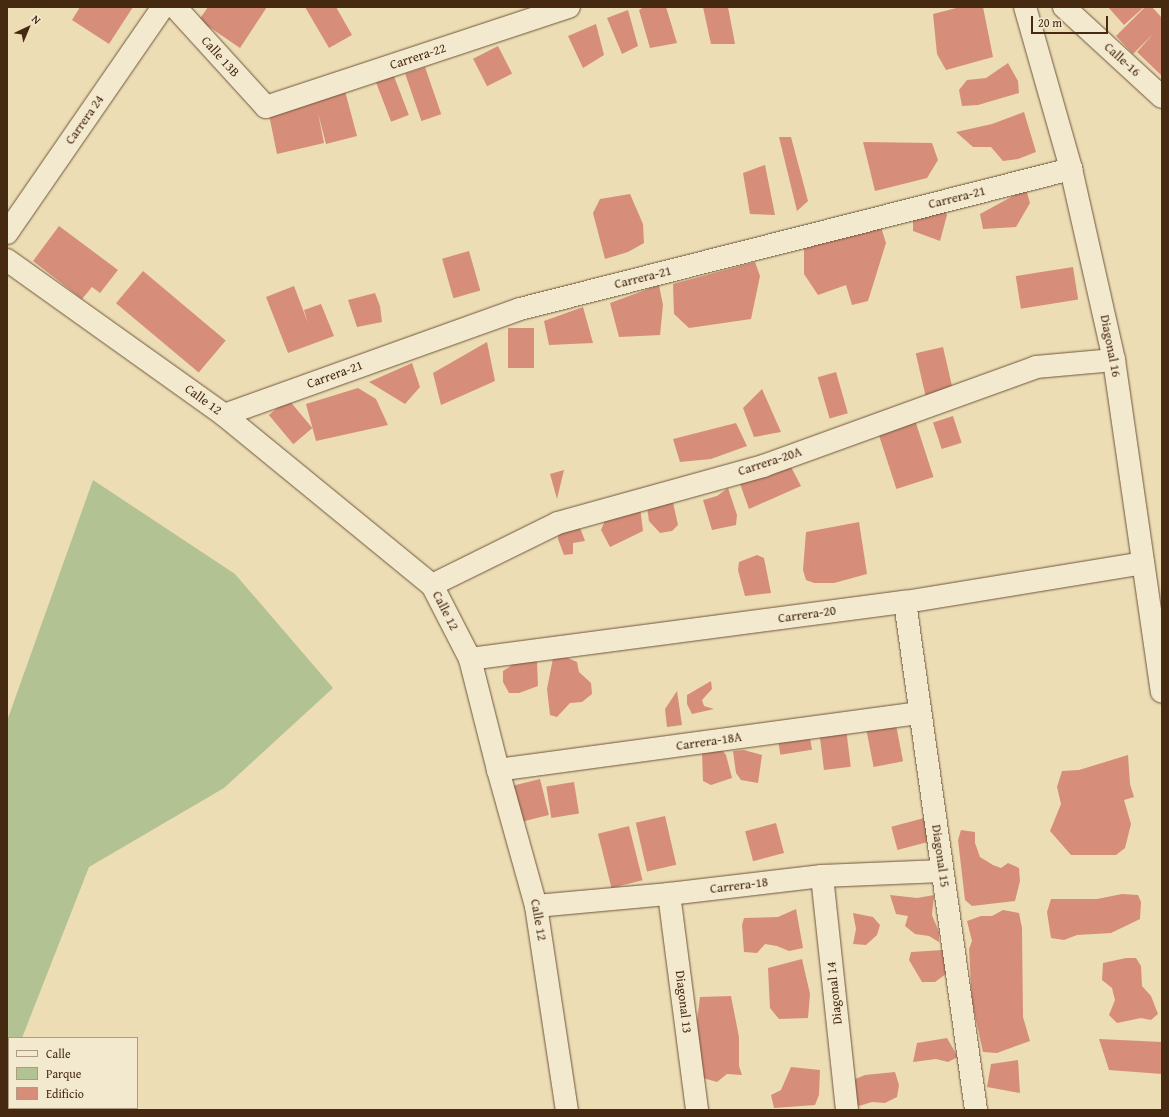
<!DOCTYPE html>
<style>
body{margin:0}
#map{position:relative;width:1169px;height:1117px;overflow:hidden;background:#ecddb5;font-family:"Gentium Book Plus",serif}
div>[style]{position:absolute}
.green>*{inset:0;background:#b2c292}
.building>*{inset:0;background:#d68e7a;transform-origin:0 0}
.roads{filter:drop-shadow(0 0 1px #6f563a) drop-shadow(0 0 1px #6f563a)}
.minor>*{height:22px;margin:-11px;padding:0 11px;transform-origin:11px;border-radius:11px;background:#f3e9cf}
span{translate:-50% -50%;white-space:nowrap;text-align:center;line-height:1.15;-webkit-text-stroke:3px #f3e9cf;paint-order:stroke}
.street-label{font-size:13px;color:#452911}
.frame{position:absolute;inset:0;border:8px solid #452911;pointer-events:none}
.legend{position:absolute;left:8px;top:1037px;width:130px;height:72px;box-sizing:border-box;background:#f3e9cf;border:1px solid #ad9c83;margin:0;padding:5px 7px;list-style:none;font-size:12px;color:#452911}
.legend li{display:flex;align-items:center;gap:8px;height:20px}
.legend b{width:20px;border:1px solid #ad9c83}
.north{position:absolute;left:8px;top:8px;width:40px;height:40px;-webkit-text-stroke:3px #f3e9cf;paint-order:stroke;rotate:44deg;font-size:11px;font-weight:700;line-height:16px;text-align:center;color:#452911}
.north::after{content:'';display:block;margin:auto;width:14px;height:18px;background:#452911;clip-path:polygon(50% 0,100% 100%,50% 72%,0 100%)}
.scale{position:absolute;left:1031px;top:16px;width:77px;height:18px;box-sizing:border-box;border:2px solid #452911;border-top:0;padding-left:5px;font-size:12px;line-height:14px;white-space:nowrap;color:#452911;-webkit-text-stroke:3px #f3e9cf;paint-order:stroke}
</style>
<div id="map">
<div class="green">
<i style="clip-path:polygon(93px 480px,235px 574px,333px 688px,224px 788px,89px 867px,22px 1038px,9px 1038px,7px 1076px,7px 721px)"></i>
</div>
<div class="building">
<i style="clip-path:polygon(80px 7px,133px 7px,109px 44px,72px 20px)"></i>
<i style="clip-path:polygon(208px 7px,267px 7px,240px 48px,199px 20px)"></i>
<i style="clip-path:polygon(305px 7px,336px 7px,352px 35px,329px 48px)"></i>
<i style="clip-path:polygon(644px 7px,666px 7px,677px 43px,650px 48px,639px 10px)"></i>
<i style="clip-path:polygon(703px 7px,728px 7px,735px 44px,711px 44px)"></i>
<i style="clip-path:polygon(960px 7px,983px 7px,993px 57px,946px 70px,937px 54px,933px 14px)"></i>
<i style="clip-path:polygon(1108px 7px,1144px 7px,1124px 25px)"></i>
<i style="clip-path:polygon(1145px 7px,1152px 7px,1162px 18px,1162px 76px,1137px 52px,1153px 34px,1133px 54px,1116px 36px)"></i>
<i style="clip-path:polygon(628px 10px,638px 46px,622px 54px,607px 18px)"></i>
<i style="clip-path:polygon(596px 24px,604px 55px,583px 68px,568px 36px)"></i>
<i style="left:498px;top:46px;width:31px;height:28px;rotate:63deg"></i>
<i style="clip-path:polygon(1008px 63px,1018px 81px,1019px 93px,978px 105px,962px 106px,959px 90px,967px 80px,986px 78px)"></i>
<i style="left:425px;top:67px;width:50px;height:21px;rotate:71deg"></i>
<i style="left:392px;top:71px;width:47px;height:19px;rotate:69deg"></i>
<i style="clip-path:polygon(345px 91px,357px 136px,326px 144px,318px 113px,324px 143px,277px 154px,268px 110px)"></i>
<i style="clip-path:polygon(1024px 112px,1036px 152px,1018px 159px,1003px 161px,991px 147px,973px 147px,956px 132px,992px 124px)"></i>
<i style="clip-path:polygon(779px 137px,791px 137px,808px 201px,797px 211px)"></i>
<i style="clip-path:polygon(863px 142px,932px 143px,938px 160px,927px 178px,875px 191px)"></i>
<i style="clip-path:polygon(765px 165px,775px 215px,750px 214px,743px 173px)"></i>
<i style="clip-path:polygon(1026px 189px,1030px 203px,1016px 227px,983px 229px,980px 214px)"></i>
<i style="clip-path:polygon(630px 194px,643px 224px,644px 243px,628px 252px,605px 259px,593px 213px,600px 199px)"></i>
<i style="clip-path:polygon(942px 205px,947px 215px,940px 241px,913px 231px,913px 215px)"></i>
<i style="clip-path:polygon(880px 224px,886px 243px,868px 301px,852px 305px,846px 285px,818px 295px,804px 274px,804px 248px)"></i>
<i style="clip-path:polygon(59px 226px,118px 270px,100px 293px,92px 287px,82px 299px,33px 261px)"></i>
<i style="left:469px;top:251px;width:41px;height:28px;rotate:74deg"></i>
<i style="clip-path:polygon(755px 262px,760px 276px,751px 319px,689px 328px,674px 314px,673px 284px)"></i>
<i style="left:1073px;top:267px;width:33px;height:58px;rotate:81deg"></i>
<i style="left:143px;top:271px;width:108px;height:42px;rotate:40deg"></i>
<i style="clip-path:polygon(659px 285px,663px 305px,660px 335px,619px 337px,610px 303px)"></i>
<i style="clip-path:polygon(294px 286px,308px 323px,304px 310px,321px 304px,334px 336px,288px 353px,266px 297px)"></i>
<i style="clip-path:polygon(375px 293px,380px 306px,382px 322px,357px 327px,348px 300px)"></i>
<i style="clip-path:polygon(583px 307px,593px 343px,549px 345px,544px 321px)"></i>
<i style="left:508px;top:328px;width:26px;height:40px"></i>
<i style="clip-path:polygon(487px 342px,495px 381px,441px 405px,433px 373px)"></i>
<i style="left:943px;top:347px;width:43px;height:28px;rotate:77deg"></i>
<i style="clip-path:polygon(412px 363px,420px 387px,405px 404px,369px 382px)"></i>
<i style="left:836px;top:372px;width:43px;height:19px;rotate:74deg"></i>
<i style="clip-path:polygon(358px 388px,376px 399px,388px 425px,316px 441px,306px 404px)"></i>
<i style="clip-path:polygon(762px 389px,781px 432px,754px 437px,743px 408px)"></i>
<i style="left:288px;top:399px;width:38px;height:25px;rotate:50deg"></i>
<i style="left:953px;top:416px;width:28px;height:21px;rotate:72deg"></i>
<i style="left:914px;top:417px;width:63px;height:39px;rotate:72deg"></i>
<i style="clip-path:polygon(736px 423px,747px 446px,711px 459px,680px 462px,673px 439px)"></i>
<i style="clip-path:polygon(789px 463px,801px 486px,749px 509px,739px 481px)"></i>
<i style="clip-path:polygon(564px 470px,557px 499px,550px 474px)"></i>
<i style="clip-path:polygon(728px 488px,737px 515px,736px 525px,712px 530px,703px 500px,717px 496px)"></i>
<i style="clip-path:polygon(672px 498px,678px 525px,672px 531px,660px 533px,649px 521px,647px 507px)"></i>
<i style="clip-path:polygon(640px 507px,643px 531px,610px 547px,601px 530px,606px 518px)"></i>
<i style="clip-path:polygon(859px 522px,867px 574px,834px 583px,814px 583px,806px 580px,803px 570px,806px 532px)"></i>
<i style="clip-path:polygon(579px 525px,585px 541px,573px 543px,573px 554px,564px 555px,558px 539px,559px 528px)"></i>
<i style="clip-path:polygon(757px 555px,764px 558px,771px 593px,745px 596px,738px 570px,739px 562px)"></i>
<i style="clip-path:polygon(553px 658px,568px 658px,577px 662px,579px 672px,591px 683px,592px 694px,582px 702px,570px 703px,557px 717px,550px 715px,547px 689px)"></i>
<i style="clip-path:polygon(531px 660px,537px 662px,538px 686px,519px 693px,509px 693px,503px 682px,503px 671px,517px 662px)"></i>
<i style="clip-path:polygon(711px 681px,712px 689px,702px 700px,704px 706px,714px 709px,692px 714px,687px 704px,687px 695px)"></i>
<i style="clip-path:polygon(677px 691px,682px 725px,667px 727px,665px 709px)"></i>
<i style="left:896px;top:725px;width:37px;height:30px;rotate:79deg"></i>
<i style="left:846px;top:728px;width:39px;height:27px;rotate:83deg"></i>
<i style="left:809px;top:731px;width:19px;height:32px;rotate:81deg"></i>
<i style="clip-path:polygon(721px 749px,726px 755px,732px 778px,711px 785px,703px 781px,702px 752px)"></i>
<i style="clip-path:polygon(744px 750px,762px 755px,758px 783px,741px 780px,736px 773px,733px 751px)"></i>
<i style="clip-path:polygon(1128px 755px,1130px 784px,1134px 797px,1124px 800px,1131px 824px,1125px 848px,1116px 855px,1071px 855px,1050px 831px,1061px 804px,1057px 787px,1062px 771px,1079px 770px)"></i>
<i style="left:540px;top:779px;width:37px;height:28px;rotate:76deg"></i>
<i style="left:574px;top:782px;width:32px;height:28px;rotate:81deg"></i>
<i style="left:665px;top:816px;width:50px;height:30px;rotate:77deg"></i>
<i style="left:928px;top:817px;width:24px;height:38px;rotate:75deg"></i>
<i style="left:776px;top:823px;width:31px;height:32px;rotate:75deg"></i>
<i style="left:629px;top:826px;width:56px;height:32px;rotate:76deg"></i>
<i style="clip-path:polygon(961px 830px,975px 832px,975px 843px,980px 857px,993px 865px,1001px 868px,1008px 863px,1019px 868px,1020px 881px,1015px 901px,972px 906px,965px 900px,958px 840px)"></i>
<i style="clip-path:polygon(1122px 894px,1138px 895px,1141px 902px,1140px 919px,1111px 933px,1077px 935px,1064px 940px,1051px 938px,1047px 912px,1051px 899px,1097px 899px)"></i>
<i style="clip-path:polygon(890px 895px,917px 898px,934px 895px,932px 915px,939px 932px,939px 942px,929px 936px,915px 934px,905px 926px,908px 916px,896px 914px)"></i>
<i style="clip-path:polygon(796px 909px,803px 948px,789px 951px,777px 946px,765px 944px,757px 953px,744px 952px,742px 925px,744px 918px,778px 917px)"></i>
<i style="clip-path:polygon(1003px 910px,1019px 913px,1022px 928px,1023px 1017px,1030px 1041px,997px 1053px,983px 1052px,972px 1002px,969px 949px,972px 941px,967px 921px,981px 916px,992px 916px)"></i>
<i style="clip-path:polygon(853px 913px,873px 917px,880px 925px,877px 935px,866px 945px,853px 944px,856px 929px)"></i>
<i style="clip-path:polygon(943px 950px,946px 974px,935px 982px,922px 982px,909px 960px,911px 952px)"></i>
<i style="clip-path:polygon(1126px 958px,1136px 958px,1141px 966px,1142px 986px,1151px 996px,1158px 1014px,1151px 1020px,1141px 1018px,1117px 1023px,1109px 1015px,1115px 1000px,1112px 988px,1102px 980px,1103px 963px)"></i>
<i style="clip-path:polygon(802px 959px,810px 994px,808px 1018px,779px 1019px,770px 1008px,768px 968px)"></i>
<i style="clip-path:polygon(731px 996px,739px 1037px,739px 1066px,742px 1075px,727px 1074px,717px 1082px,703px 1078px,697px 1021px,700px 997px)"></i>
<i style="clip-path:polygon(947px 1038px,958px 1057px,948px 1062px,936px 1059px,913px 1062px,917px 1043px)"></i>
<i style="clip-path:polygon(1099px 1039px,1162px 1042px,1162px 1074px,1109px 1070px)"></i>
<i style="clip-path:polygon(1018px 1060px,1020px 1093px,987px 1087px,991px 1064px)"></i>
<i style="clip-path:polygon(791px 1067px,820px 1070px,819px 1095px,815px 1105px,774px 1108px,771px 1095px,781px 1090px)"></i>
<i style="clip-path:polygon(895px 1072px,899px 1085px,897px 1097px,885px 1103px,872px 1102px,859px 1106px,852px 1096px,853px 1080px,865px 1075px)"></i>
</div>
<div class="roads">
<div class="minor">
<i style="left:175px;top:7px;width:135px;rotate:47.7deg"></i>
<i style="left:266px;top:107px;width:319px;rotate:-18.3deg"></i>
<i style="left:1025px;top:7px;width:168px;rotate:74.1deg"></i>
<i style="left:1071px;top:169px;width:196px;rotate:77.3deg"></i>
<i style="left:1114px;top:360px;width:335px;rotate:81.8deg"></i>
<i style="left:1064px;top:7px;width:133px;rotate:42.6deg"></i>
<i style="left:7px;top:233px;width:275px;rotate:-55.4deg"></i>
<i style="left:7px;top:260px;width:267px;rotate:35.5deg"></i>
<i style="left:224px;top:415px;width:269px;rotate:39.3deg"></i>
<i style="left:432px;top:585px;width:83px;rotate:62.8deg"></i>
<i style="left:470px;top:659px;width:114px;rotate:75.8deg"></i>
<i style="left:498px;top:770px;width:141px;rotate:74.4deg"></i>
<i style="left:536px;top:906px;width:206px;rotate:81.4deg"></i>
<i style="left:224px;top:415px;width:314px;rotate:-19.7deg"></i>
<i style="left:520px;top:309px;width:569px;rotate:-14.26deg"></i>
<i style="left:432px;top:585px;width:140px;rotate:-26.2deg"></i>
<i style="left:558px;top:523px;width:213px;rotate:-15.5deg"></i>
<i style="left:763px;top:466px;width:290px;rotate:-19.9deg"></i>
<i style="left:1036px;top:367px;width:78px;rotate:-5.1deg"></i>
<i style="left:905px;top:602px;width:513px;rotate:82.04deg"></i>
<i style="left:470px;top:659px;width:439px;rotate:-7.5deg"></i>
<i style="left:905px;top:602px;width:241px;rotate:-9.3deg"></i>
<i style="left:498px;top:770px;width:426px;rotate:-7.7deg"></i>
<i style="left:822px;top:876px;width:235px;rotate:83.9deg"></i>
<i style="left:669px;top:894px;width:218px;rotate:82.6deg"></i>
<i style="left:536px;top:906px;width:134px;rotate:-5.2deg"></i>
<i style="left:669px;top:894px;width:154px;rotate:-6.7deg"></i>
<i style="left:822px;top:876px;width:120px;rotate:-2.4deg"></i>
</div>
</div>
<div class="street-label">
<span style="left:220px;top:57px;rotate:48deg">Calle 13B</span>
<span style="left:418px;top:57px;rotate:-18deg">Carrera-22</span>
<span style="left:1122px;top:60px;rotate:42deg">Calle-16</span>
<span style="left:85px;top:120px;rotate:-55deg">Carrera 24</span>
<span style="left:957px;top:198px;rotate:-14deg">Carrera-21</span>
<span style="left:643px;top:278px;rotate:-14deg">Carrera-21</span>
<span style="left:1110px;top:346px;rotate:79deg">Diagonal 16</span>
<span style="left:335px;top:375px;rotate:-20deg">Carrera-21</span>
<span style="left:203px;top:400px;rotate:36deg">Calle 12</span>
<span style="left:770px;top:462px;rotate:-18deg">Carrera-20A</span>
<span style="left:445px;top:611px;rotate:63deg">Calle 12</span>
<span style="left:807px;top:615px;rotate:-8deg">Carrera-20</span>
<span style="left:709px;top:742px;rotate:-8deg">Carrera-18A</span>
<span style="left:940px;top:856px;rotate:82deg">Diagonal 15</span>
<span style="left:739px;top:886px;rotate:-7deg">Carrera-18</span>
<span style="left:538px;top:920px;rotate:80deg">Calle 12</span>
<span style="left:835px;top:993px;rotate:-96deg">Diagonal 14</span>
<span style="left:683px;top:1002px;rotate:83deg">Diagonal 13</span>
</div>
<div class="frame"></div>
<ul class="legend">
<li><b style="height:5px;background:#f3e9cf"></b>Calle</li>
<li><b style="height:11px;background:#b2c292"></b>Parque</li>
<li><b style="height:11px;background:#d68e7a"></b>Edificio</li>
</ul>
<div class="north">N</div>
<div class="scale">20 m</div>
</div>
